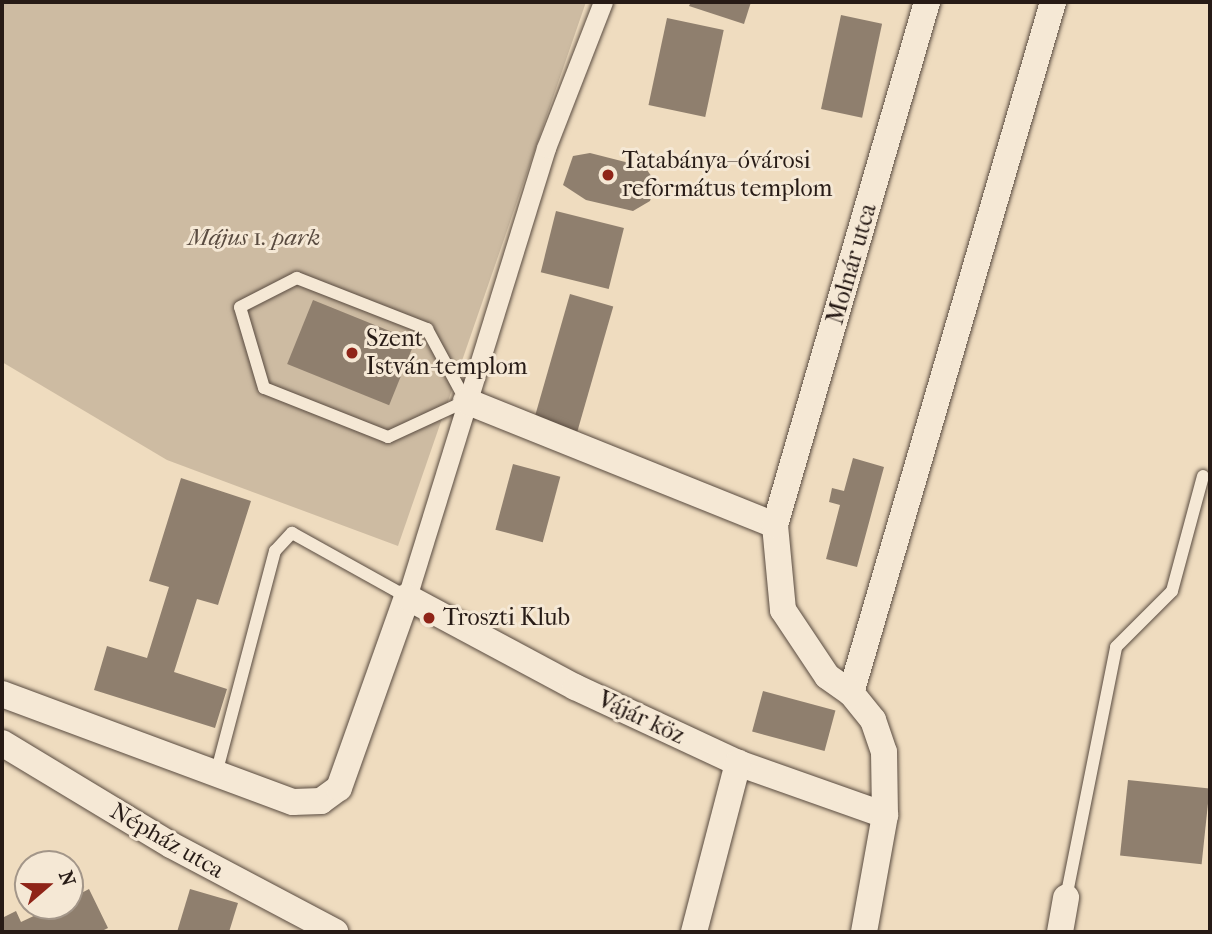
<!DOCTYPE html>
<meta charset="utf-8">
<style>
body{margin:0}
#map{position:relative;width:1212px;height:934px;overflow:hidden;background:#efdcbf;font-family:"IM FELL French Canon",serif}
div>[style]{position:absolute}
.green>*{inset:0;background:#cdbba2}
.building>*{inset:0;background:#8f7f6e;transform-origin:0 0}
.roads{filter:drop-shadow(0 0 2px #594b40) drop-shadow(0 0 2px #594b40)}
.service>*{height:12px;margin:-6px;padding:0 6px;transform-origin:6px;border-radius:6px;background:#f5e8d5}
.pedestrian>*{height:19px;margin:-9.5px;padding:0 9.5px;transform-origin:9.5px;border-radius:9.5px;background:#f5e8d5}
.minor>*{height:26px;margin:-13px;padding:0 13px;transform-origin:13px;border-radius:13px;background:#f5e8d5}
.dots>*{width:19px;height:19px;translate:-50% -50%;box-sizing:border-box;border:4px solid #f5e8d5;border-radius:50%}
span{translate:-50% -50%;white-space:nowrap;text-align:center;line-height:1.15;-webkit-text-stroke:6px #f5e8d5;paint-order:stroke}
.poi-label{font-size:24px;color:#271b16}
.left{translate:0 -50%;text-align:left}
.park-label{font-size:24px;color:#594b40;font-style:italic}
.street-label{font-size:24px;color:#271b16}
.frame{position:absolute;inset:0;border:4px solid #271b16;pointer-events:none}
.north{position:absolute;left:14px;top:850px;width:70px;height:70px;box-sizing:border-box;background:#f5e8d5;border:2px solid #a39689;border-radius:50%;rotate:70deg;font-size:19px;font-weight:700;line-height:28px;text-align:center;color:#271b16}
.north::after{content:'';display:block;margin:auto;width:24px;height:32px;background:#8f2418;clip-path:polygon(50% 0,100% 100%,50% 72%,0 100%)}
</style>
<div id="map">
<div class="green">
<i style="clip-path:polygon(2px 2px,586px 2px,398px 546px,167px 460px,2px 362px)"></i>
</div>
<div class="building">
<i style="clip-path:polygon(691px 2px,751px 2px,744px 24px,689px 6px)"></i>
<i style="left:841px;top:15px;width:42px;height:96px;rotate:12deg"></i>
<i style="left:667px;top:18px;width:58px;height:89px;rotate:12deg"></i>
<i style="clip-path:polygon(590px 153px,645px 167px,656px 183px,650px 201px,633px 211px,586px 200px,563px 185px,573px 156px)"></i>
<i style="left:556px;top:211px;width:70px;height:63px;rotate:14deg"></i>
<i style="left:570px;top:294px;width:45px;height:130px;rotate:16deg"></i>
<i style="left:313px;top:300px;width:110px;height:69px;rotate:22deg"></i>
<i style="clip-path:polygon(853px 458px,884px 467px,857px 567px,826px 559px,840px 505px,829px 502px,832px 488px,844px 491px)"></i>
<i style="left:513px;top:464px;width:49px;height:68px;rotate:15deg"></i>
<i style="clip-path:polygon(181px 478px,251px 501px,218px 605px,197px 599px,174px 672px,227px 689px,215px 728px,94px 690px,107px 646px,147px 658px,169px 587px,149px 581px)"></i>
<i style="left:763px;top:691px;width:75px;height:42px;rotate:15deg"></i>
<i style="left:1128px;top:780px;width:82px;height:76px;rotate:6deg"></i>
<i style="clip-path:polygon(89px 889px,108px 928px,100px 932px,2px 932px,2px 918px,16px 911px,21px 922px,55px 906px,70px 906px,70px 899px)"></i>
<i style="clip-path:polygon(190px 889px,238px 903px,229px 932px,177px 932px)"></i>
</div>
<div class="roads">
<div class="service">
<i style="left:297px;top:278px;width:140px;rotate:21.4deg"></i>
<i style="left:427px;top:329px;width:82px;rotate:61.6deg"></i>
<i style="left:466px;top:401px;width:86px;rotate:155.2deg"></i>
<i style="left:388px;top:437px;width:133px;rotate:-158.4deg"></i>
<i style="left:264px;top:388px;width:84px;rotate:-106.5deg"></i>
<i style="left:240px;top:307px;width:64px;rotate:-27deg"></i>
<i style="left:216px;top:774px;width:231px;rotate:-75.2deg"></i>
<i style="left:275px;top:551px;width:25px;rotate:-47deg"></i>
<i style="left:292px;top:533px;width:132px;rotate:29.1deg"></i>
<i style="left:1066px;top:898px;width:256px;rotate:-78.7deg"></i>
<i style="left:1116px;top:647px;width:79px;rotate:-45deg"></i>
<i style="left:1172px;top:591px;width:119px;rotate:-74.9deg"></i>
</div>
<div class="pedestrian">
<i style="left:407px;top:597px;width:470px;rotate:-72.8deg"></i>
<i style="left:546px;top:148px;width:157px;rotate:-68.7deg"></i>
</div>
<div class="minor">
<i style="left:466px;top:401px;width:333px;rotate:21.9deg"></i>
<i style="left:851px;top:693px;width:720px;rotate:-73.7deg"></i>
<i style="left:2px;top:694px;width:310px;rotate:20.4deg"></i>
<i style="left:293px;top:802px;width:28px;rotate:-2deg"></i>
<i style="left:321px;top:801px;width:22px;rotate:-36deg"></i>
<i style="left:339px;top:788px;width:203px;rotate:-70.4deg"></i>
<i style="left:407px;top:597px;width:191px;rotate:28.2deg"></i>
<i style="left:575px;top:687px;width:180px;rotate:25deg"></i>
<i style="left:738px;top:763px;width:156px;rotate:19.5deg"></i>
<i style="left:2px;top:743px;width:197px;rotate:31.1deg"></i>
<i style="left:171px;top:845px;width:186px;rotate:27.9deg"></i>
<i style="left:694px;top:932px;width:175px;rotate:-75.4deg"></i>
<i style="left:864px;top:932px;width:119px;rotate:-79.8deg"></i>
<i style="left:885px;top:815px;width:63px;rotate:-90.9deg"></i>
<i style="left:884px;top:752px;width:34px;rotate:-109deg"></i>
<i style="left:873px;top:720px;width:35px;rotate:-129deg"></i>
<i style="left:851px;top:693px;width:29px;rotate:-145deg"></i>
<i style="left:827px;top:676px;width:79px;rotate:-123.7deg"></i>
<i style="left:783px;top:610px;width:85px;rotate:-95.4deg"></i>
<i style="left:775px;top:525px;width:545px;rotate:-73.79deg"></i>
<i style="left:1060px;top:932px;width:35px;rotate:-80deg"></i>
</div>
</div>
<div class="dots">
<i style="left:608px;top:175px;background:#8f2418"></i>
<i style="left:352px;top:353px;background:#8f2418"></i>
<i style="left:429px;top:618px;background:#8f2418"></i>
</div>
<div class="poi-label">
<span class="left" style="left:622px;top:175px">Tatabánya–óvárosi<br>református templom</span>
<span class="left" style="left:366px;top:353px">Szent<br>István-templom</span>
<span class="left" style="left:443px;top:618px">Troszti Klub</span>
</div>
<div class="park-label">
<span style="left:254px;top:238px">Május 1. park</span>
</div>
<div class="street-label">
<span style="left:852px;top:264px;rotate:-74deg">Molnár utca</span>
<span style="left:641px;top:718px;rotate:25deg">Vájár köz</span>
<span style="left:167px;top:841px;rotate:30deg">Népház utca</span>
</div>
<div class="frame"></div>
<div class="north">N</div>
</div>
